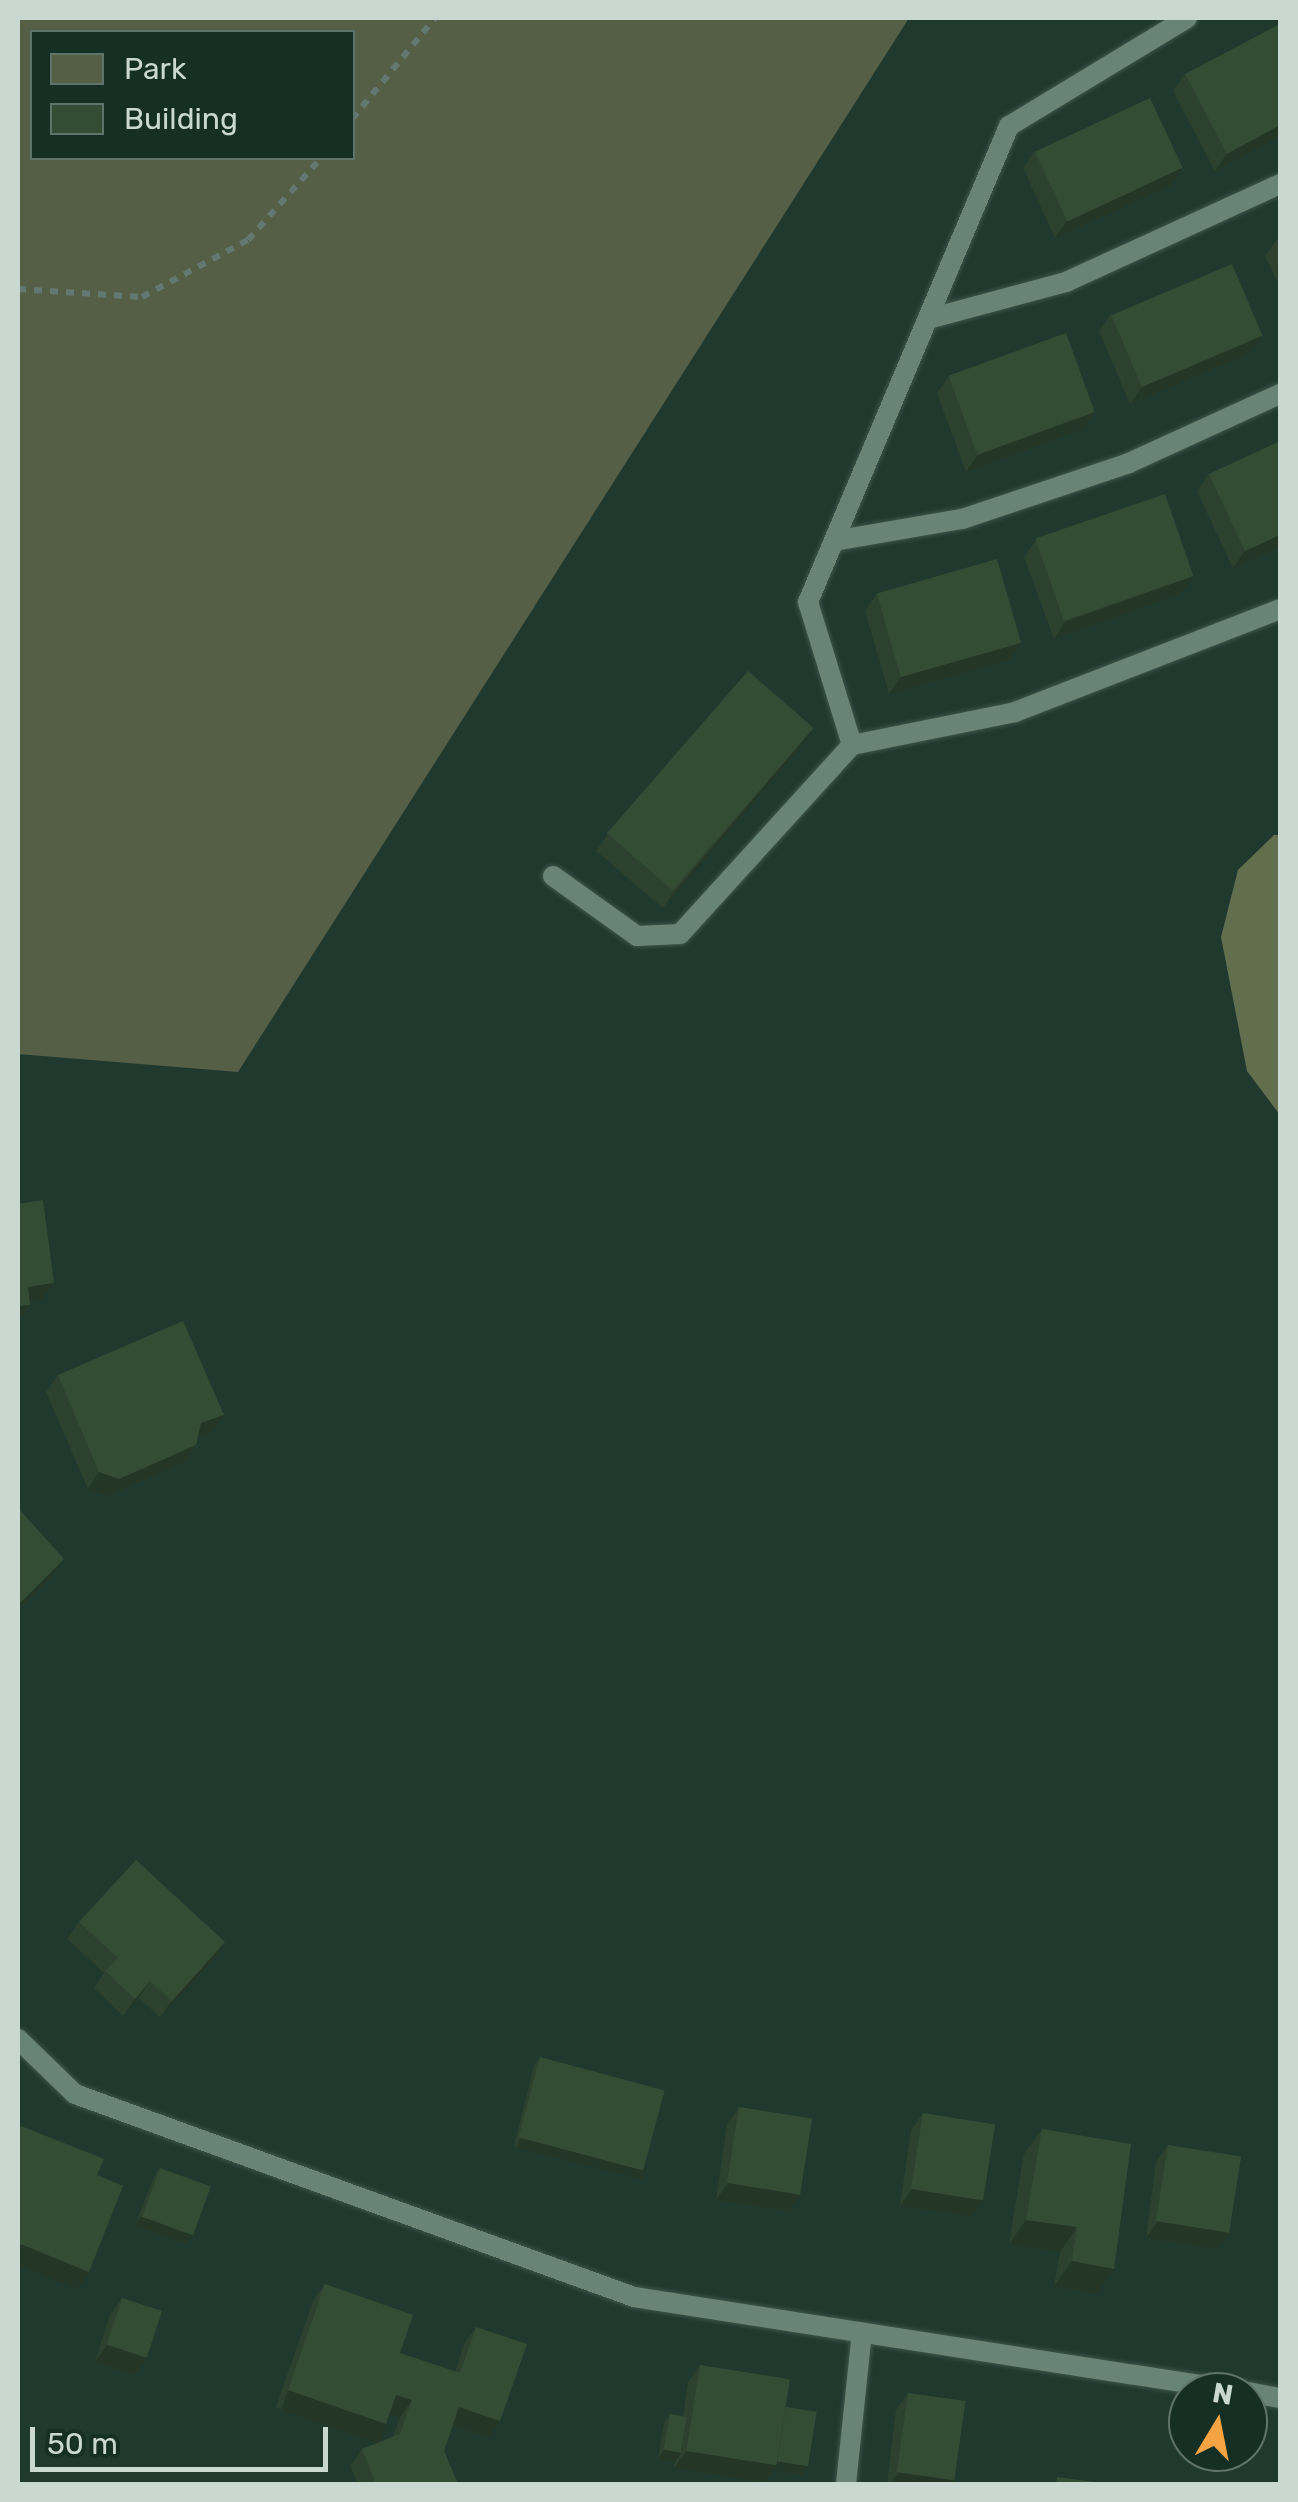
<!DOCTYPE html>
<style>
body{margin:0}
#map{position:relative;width:1298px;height:2502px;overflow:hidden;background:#20392f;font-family:Rubik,sans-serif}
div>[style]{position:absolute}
.green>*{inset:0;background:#555f46}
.forest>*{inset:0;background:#626f4f}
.path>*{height:6px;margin-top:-3px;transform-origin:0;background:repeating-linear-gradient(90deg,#637870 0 8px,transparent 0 16px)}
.roads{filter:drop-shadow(0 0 2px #3d544b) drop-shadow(0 0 2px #3d544b)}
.lane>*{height:20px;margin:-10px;padding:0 10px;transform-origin:10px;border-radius:10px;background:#688477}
.wall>*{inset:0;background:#2c422e}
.shaded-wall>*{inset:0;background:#243625;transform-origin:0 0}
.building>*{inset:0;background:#334d35;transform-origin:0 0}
span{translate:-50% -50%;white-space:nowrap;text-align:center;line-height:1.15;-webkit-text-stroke:10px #162f25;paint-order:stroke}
.frame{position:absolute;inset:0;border:20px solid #c9d8d1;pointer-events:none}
.legend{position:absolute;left:30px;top:30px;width:325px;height:130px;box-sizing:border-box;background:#162f25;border:2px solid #5e736a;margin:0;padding:12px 18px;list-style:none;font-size:30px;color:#c9d8d1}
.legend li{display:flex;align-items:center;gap:20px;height:50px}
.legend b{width:50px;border:2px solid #5e736a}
.north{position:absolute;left:1168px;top:2372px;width:100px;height:100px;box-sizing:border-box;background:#162f25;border:2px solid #5e736a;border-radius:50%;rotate:10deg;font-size:28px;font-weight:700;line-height:40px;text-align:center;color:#c9d8d1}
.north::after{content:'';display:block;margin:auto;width:35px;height:45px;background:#f4a443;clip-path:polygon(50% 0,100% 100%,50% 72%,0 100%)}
.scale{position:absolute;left:30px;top:2427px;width:298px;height:45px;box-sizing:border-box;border:5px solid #c9d8d1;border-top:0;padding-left:12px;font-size:30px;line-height:35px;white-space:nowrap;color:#c9d8d1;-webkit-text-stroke:8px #162f25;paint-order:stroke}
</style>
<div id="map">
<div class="green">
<i style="clip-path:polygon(evenodd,18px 18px,909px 18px,238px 1072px,18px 1054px,18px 18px,32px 32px,352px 32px,352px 158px,32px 158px,32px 32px)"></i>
</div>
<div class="forest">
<i style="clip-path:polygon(1274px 835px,1280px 835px,1280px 1115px,1247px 1071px,1221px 937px,1238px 870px)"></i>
</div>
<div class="path">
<i style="left:352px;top:119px;width:131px;rotate:-50.6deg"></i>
<i style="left:18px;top:289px;width:124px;rotate:3.7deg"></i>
<i style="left:142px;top:297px;width:120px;rotate:-28.3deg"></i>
<i style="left:248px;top:240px;width:110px;rotate:-48.3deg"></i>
</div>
<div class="roads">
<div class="lane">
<i style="left:928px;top:319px;width:143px;rotate:-15deg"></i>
<i style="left:1066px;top:282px;width:235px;rotate:-24.6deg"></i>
<i style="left:834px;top:541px;width:130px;rotate:-9.8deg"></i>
<i style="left:962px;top:519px;width:176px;rotate:-18.5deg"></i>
<i style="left:1129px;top:463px;width:166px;rotate:-24.6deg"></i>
<i style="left:852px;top:745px;width:166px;rotate:-11.4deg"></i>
<i style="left:1015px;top:712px;width:284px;rotate:-21.2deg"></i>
<i style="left:553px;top:876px;width:103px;rotate:35.5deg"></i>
<i style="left:637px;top:936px;width:43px;rotate:-2.7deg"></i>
<i style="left:680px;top:934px;width:256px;rotate:-47.7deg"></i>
<i style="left:852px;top:745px;width:150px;rotate:-107.1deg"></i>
<i style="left:808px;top:602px;width:517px;rotate:-67.11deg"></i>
<i style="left:1009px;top:126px;width:208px;rotate:-31.2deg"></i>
<i style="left:18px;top:2039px;width:79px;rotate:44deg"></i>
<i style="left:75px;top:2094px;width:595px;rotate:19.96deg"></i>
<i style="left:634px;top:2297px;width:618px;rotate:8.84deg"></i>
<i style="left:1248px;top:2392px;width:33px;rotate:11deg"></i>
<i style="left:846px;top:2484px;width:152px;rotate:-84deg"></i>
</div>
</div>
<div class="wall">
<i style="clip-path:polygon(1185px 74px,1280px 136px,1215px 171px,1173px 91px)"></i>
<i style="clip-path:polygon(1035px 151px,1171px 185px,1055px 238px,1023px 168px)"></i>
<i style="clip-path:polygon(1280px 237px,1280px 286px,1265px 256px,1277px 239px)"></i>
<i style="clip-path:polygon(1111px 314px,1250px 353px,1130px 404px,1099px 331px)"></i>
<i style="clip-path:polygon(949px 376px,1094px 412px,1083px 429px,966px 472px,937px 393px)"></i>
<i style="clip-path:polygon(1209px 474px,1280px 547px,1233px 568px,1197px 491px)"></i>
<i style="clip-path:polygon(1036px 540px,1182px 593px,1054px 639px,1024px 557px)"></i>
<i style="clip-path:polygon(877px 594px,1021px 643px,1009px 660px,889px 694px,865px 611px)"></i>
<i style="clip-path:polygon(802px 745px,663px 908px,596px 851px,608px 834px)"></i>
<i style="clip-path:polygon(58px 1375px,212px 1432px,198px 1437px,196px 1445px,185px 1462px,107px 1496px,88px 1489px,46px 1392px)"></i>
<i style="clip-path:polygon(79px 1922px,225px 1942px,214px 1959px,160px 2017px,139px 1998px,123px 2016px,94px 1988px,104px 1973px,67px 1939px)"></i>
<i style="clip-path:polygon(540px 2057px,639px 2178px,514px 2146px,534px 2066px)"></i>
<i style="clip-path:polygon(739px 2107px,801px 2194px,789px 2211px,716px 2200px,727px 2124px)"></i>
<i style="clip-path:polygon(923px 2113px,984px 2199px,972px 2216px,900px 2206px,911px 2130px)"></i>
<i style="clip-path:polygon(1042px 2129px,1131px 2144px,1097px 2294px,1054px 2286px,1060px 2252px,1009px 2244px,1024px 2154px)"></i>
<i style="clip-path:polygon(1168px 2145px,1218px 2249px,1146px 2238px,1156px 2162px)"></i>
<i style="clip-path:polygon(160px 2168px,186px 2244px,135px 2225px,154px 2177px)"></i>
<i style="clip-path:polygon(325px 2284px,400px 2353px,455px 2372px,464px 2344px,476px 2327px,489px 2438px,452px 2426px,444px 2451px,458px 2484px,358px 2484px,350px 2466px,362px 2449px,393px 2437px,400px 2417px,389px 2414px,374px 2441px,276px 2407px,313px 2301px)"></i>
<i style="clip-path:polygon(122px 2298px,146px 2358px,134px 2375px,95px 2362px,110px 2315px)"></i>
<i style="clip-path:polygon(700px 2365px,786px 2407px,808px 2466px,802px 2475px,773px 2470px,764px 2482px,674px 2468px,675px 2462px,658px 2459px,664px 2423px,670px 2414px,683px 2417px,688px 2382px)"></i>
<i style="clip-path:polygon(908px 2393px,956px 2480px,952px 2484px,887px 2484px,896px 2410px)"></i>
</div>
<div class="shaded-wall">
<i style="clip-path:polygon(1280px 125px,1280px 136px,1215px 171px,1227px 154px)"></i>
<i style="clip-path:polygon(1182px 168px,1171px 185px,1055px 238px,1067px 221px)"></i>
<i style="clip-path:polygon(1262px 336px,1250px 353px,1130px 404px,1142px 387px)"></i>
<i style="clip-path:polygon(1094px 412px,1083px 429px,966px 472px,978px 455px)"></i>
<i style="clip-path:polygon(1280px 535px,1280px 547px,1233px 568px,1245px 551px)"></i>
<i style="clip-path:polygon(1194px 576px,1182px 593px,1054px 639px,1065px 622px)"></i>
<i style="clip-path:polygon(1021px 643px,1009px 660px,889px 694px,901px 677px)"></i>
<i style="clip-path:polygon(814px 728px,802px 745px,663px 908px,675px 891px)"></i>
<i style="clip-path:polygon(54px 1283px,42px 1300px,18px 1303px,28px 1287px)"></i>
<i style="clip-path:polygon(30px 1305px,18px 1322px,18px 1306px)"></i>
<i style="clip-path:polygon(224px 1415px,212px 1432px,189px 1440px,201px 1423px)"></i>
<i style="clip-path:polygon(196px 1445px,185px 1462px,107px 1496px,88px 1489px,99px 1472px)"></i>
<i style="clip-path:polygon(64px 1559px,52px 1576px,18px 1610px,18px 1605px)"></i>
<i style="clip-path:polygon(225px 1942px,214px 1959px,160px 2017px,172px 2001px)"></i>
<i style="clip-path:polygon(150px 1981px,139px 1998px,123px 2016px,135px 1999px)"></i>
<i style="left:520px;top:2138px;width:129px;height:10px;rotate:14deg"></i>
<i style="clip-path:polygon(728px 2183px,801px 2194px,789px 2211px,716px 2200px)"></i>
<i style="clip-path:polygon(912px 2189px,984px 2199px,972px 2216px,900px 2206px)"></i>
<i style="clip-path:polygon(141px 2216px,192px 2236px,186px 2244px,135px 2225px)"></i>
<i style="clip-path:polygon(1026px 2220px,1077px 2227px,1060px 2252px,1009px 2244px)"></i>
<i style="clip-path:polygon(1158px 2221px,1230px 2232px,1218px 2249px,1146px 2238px)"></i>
<i style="clip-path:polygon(18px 2243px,89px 2272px,77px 2289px,18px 2265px)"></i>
<i style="clip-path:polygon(1072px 2261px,1114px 2269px,1097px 2294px,1054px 2286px)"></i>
<i style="clip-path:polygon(107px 2345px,146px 2358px,134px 2375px,95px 2362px)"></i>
<i style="left:288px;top:2390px;width:104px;height:21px;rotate:19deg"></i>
<i style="clip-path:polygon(396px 2395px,412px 2400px,400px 2417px,384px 2412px)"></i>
<i style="clip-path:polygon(459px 2407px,500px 2421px,489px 2438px,447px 2424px)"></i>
<i style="clip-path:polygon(664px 2450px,681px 2453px,675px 2462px,658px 2459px)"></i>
<i style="clip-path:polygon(686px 2451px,772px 2461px,808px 2466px,802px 2475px,773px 2470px,764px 2482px,674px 2468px)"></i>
<i style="clip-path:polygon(899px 2472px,956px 2480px,952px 2484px,890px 2484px)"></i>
</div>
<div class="building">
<i style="clip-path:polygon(1280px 24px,1280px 125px,1227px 154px,1185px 74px)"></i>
<i style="left:1150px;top:98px;width:77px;height:127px;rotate:65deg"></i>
<i style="left:1232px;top:264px;width:78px;height:131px;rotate:67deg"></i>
<i style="left:1066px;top:333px;width:84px;height:125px;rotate:70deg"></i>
<i style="clip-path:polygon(1280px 441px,1280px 535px,1245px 551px,1209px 474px)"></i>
<i style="left:1165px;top:494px;width:87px;height:137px;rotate:71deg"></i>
<i style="left:997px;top:559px;width:87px;height:125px;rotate:74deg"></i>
<i style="left:748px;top:671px;width:87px;height:215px;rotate:41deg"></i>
<i style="clip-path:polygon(43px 1200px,54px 1283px,28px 1287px,30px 1305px,18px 1306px,18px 1204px)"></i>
<i style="clip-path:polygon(183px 1321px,224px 1415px,201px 1423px,196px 1445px,119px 1479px,99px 1472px,58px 1375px)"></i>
<i style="clip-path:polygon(18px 1508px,64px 1559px,18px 1605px)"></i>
<i style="clip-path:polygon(136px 1860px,225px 1942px,172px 2001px,150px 1981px,135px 1999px,105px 1971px,118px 1958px,79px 1922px)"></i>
<i style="left:540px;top:2057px;width:129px;height:83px;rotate:15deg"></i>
<i style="left:739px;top:2107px;width:74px;height:77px;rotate:9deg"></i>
<i style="left:923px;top:2113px;width:73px;height:77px;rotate:9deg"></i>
<i style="clip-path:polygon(21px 2126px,104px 2159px,97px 2175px,123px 2186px,89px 2272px,18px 2243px,18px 2220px,19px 2216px,18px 2216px,18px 2135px)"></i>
<i style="clip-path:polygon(1042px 2129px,1131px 2144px,1114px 2269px,1072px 2261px,1077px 2227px,1026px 2220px)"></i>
<i style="left:1168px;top:2145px;width:74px;height:77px;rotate:9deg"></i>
<i style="left:160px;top:2168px;width:54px;height:52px;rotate:20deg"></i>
<i style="clip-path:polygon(325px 2284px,413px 2315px,400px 2353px,460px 2373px,476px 2327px,527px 2344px,500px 2421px,459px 2407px,444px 2451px,458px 2484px,376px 2484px,362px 2449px,400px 2434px,412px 2400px,396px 2395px,386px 2424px,288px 2390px)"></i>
<i style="left:122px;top:2298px;width:42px;height:49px;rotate:18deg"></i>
<i style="left:700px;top:2365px;width:91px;height:87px;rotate:9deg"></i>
<i style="left:908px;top:2393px;width:58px;height:80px;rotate:8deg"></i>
<i style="left:786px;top:2407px;width:31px;height:55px;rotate:9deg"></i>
<i style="left:670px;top:2414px;width:17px;height:36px;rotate:10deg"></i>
<i style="clip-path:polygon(1057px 2477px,1109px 2484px,1056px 2484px)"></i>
</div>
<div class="frame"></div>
<ul class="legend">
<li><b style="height:28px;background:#555f46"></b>Park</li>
<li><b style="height:28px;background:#334d35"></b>Building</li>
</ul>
<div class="north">N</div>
<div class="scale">50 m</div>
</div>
